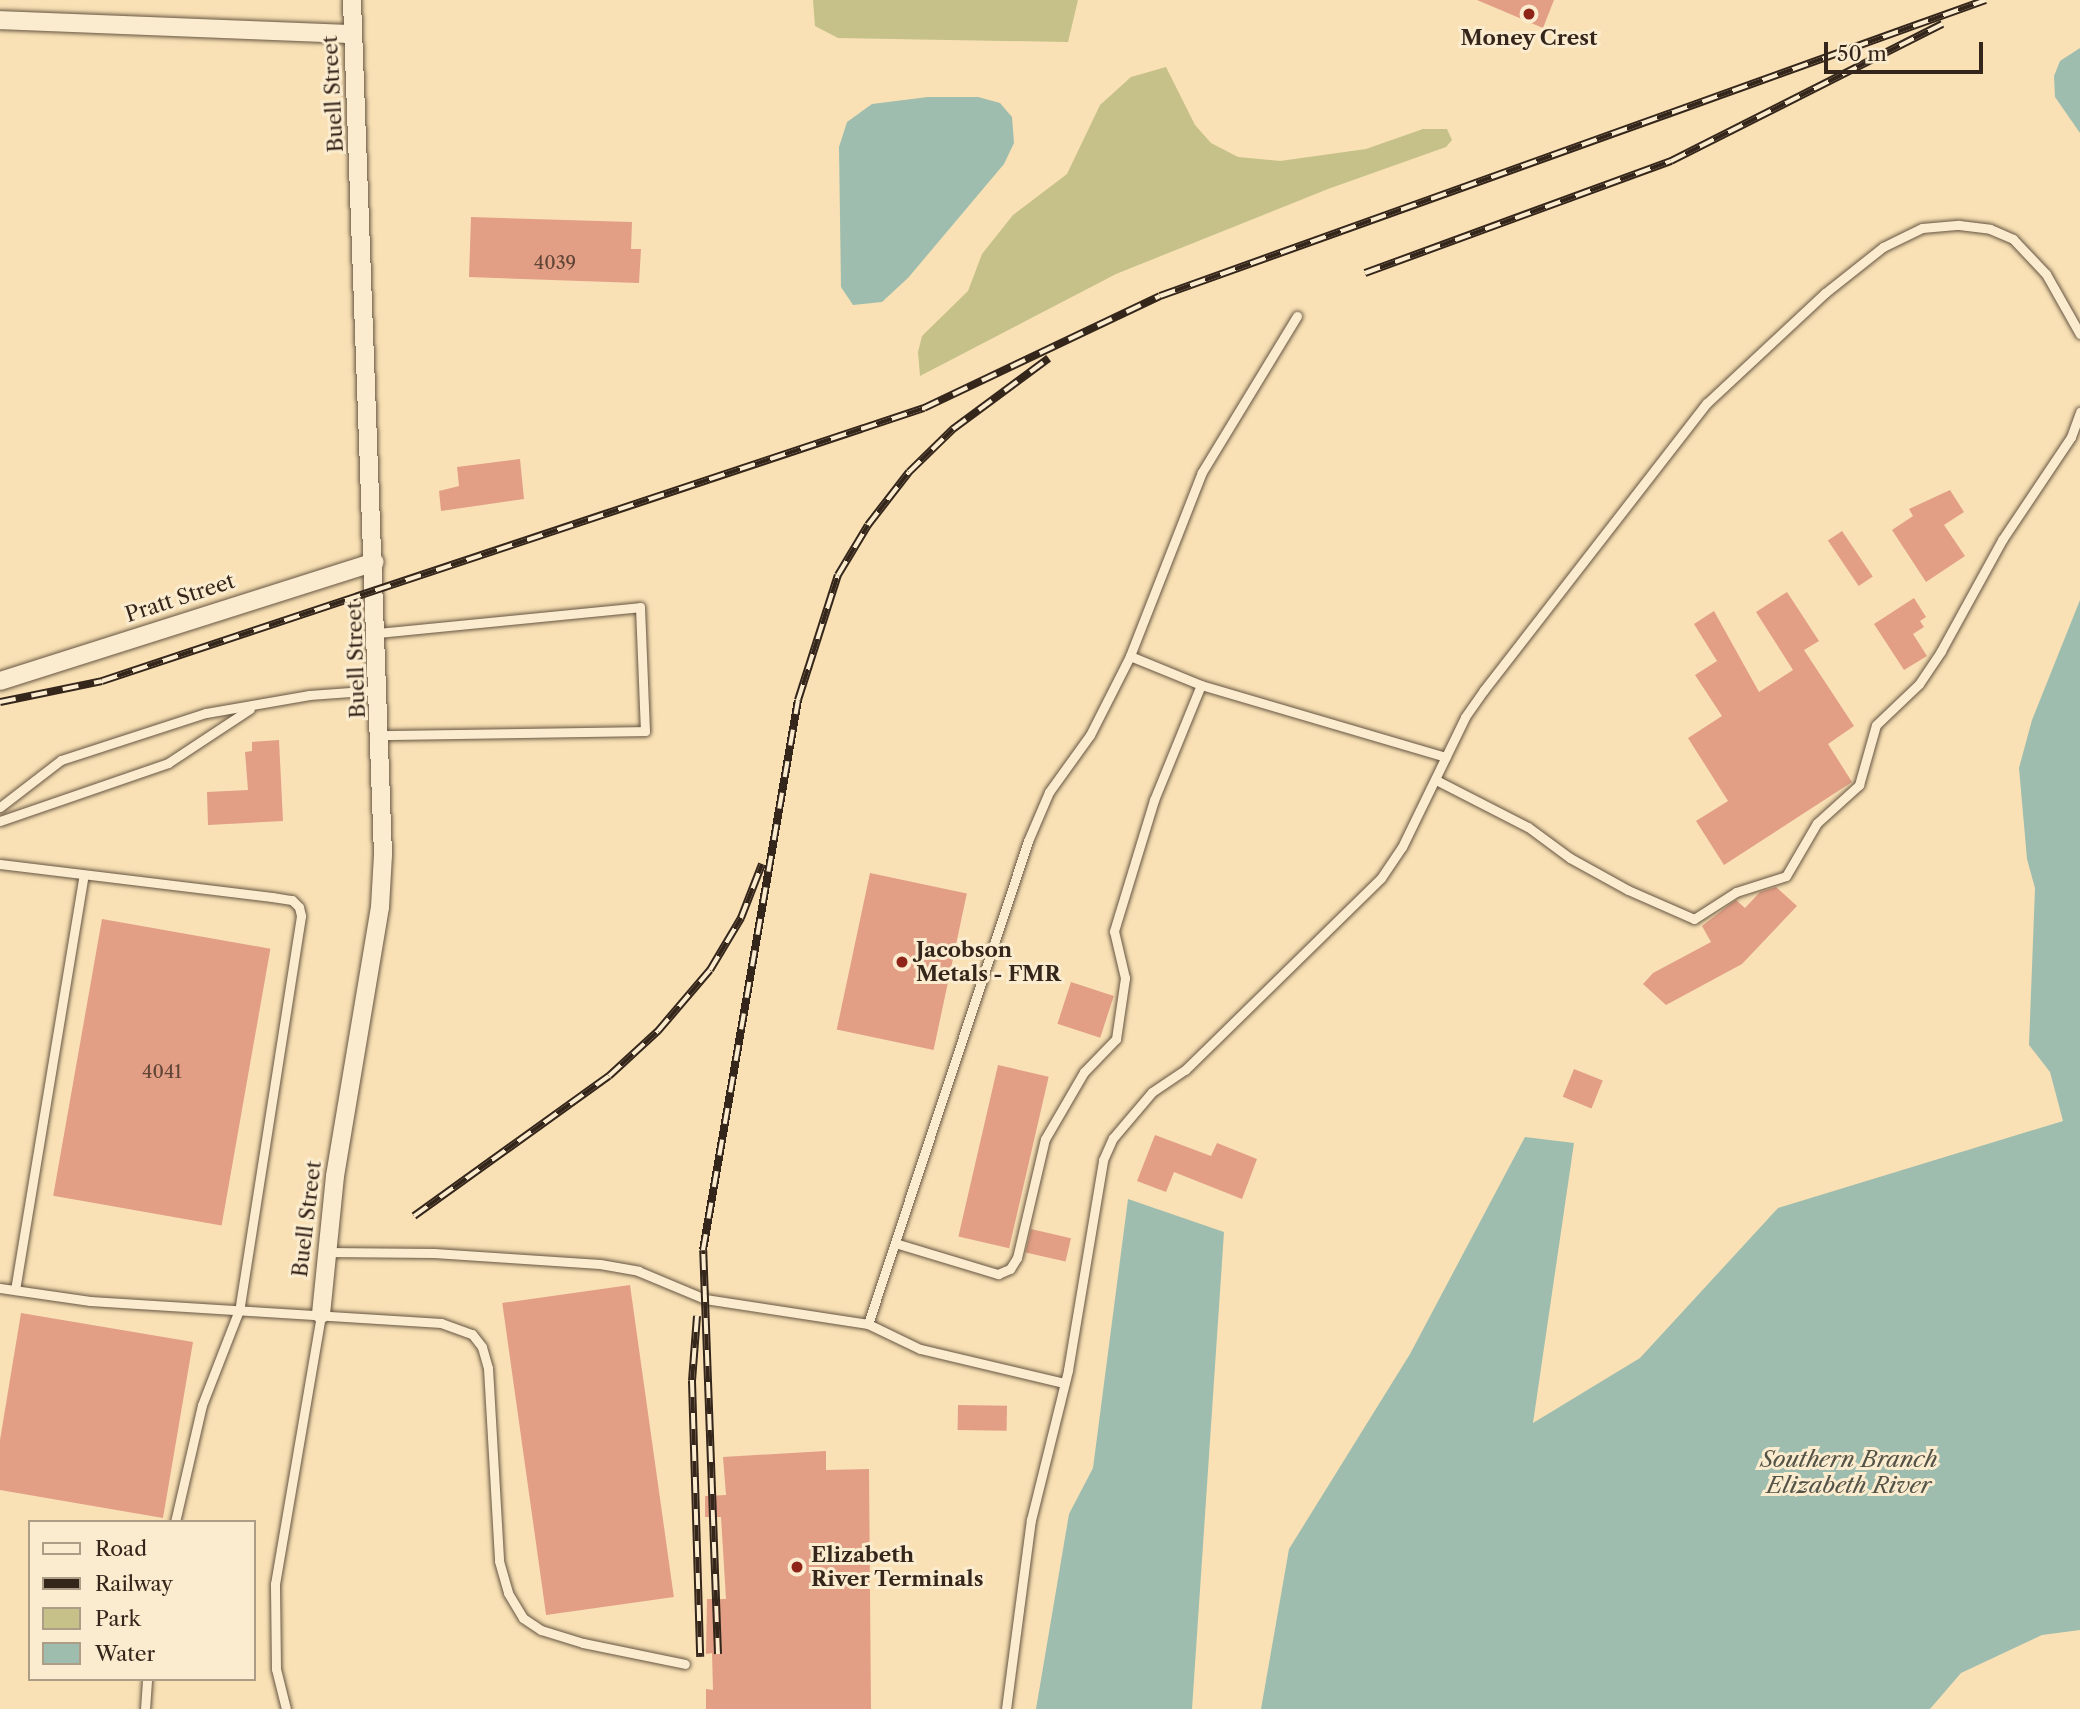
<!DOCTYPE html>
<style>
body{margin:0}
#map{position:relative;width:2080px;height:1709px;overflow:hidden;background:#f9e1b5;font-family:"Libre Caslon Text",serif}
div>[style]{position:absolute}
.green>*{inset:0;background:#c5c188}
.water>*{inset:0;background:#9ebdaf}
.building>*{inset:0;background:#e29f86;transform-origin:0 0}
.roads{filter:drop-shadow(0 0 2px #665542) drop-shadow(0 0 2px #665542)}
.service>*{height:9px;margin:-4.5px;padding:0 4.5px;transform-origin:4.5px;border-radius:4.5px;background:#fbeccf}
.minor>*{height:18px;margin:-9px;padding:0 9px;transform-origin:9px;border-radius:9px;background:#fbeccf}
.rail>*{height:8px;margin-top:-4px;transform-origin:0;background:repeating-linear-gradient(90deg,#fbeccf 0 16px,#35261b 0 32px);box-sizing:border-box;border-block:2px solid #35261b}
.dots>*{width:19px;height:19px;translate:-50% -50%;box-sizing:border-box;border:4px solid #fbeccf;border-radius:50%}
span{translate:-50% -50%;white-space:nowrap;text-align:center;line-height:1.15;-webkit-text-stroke:6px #fbeccf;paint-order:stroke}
.number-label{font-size:18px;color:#604436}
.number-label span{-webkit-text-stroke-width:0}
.poi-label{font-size:21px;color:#35261b;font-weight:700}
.left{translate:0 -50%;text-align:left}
.street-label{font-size:21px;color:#35261b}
.water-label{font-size:23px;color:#545347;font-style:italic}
.legend{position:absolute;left:28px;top:1520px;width:228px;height:161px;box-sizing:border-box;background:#fbeccf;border:2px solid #ac9d87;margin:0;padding:9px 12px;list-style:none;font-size:21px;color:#35261b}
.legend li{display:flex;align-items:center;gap:14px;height:35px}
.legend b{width:35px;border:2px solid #ac9d87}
.scale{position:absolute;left:1824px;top:42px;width:159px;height:32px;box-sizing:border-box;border:4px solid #35261b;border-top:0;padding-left:9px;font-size:21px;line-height:24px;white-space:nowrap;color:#35261b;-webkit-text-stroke:5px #fbeccf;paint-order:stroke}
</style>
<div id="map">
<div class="green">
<i style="clip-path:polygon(813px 0,1078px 0,1068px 42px,838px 38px,815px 26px)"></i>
<i style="clip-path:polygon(1166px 67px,1195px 125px,1211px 143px,1238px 157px,1280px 161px,1366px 149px,1423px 129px,1447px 129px,1452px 140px,1446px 147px,1328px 189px,1116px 274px,920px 376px,918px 352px,922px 336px,968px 291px,982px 254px,1013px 215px,1067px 174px,1100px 105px,1131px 77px)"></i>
</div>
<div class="water">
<i style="clip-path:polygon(2080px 48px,2080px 133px,2055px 97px,2054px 76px,2060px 61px)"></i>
<i style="clip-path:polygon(928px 97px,978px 97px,1000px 103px,1012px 117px,1014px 143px,1004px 164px,908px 278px,882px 302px,853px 305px,841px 287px,839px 147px,847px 122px,872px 104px)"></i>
<i style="clip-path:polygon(2080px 600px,2080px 1630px,2042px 1635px,1961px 1673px,1930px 1709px,1261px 1709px,1289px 1549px,1410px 1354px,1525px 1137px,1574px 1143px,1533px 1423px,1640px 1358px,1778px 1208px,2063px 1121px,2050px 1072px,2029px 1045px,2035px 888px,2027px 859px,2019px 768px,2032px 720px)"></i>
<i style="clip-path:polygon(1128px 1199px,1224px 1232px,1192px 1709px,1036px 1709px,1069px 1514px,1093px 1468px)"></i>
</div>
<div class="building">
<i style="clip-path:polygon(1477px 0,1554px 0,1543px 28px)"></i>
<i style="clip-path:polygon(471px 217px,632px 222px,631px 249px,641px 249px,639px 283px,469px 277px)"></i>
<i style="clip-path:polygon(520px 459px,524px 499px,441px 511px,439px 491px,459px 486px,457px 467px)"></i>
<i style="clip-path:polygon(1950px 490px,1964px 512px,1944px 525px,1965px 556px,1926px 582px,1892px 530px,1913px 516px,1909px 509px)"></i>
<i style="left:1842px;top:531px;width:55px;height:17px;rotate:56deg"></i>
<i style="clip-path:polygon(1787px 592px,1819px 641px,1804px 650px,1854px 726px,1828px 744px,1852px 782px,1724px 865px,1696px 821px,1728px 801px,1688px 738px,1722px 716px,1695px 675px,1717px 661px,1694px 624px,1714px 611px,1759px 692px,1793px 670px,1756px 612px)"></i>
<i style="clip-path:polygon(1914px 598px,1926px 617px,1920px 621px,1924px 627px,1913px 634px,1927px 656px,1904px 670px,1874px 624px)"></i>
<i style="clip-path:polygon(279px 740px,283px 821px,208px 825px,207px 792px,248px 790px,245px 752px,252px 751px,252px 742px)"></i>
<i style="left:870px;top:873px;width:99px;height:160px;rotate:12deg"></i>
<i style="clip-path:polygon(1776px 887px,1797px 906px,1742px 964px,1666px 1005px,1643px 984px,1653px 973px,1711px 942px,1702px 926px,1729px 905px,1736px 900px,1745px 908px,1760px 892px)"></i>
<i style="left:102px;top:919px;width:171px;height:281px;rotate:10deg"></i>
<i style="left:1071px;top:982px;width:45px;height:44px;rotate:18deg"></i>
<i style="left:998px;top:1065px;width:52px;height:176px;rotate:13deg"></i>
<i style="left:1574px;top:1069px;width:31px;height:30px;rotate:22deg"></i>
<i style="clip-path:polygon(1155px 1135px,1211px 1156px,1217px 1143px,1257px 1159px,1242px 1199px,1174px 1172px,1166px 1192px,1137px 1181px)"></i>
<i style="left:1031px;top:1229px;width:41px;height:24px;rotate:13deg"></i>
<i style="left:630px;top:1285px;width:315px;height:129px;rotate:82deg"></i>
<i style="clip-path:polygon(21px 1313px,193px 1342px,163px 1518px,0 1490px,0 1440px)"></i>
<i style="left:958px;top:1405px;width:49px;height:25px;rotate:1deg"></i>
<i style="clip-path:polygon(826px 1451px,826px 1470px,869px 1469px,871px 1709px,706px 1709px,706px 1689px,713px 1690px,712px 1653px,706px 1654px,707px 1599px,726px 1599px,721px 1517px,705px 1517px,705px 1496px,726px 1495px,723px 1457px)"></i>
</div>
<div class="roads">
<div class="service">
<i style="left:1297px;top:316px;width:183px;rotate:121.3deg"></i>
<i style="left:1202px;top:472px;width:198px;rotate:111.4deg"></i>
<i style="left:1130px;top:656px;width:77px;rotate:22.2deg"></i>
<i style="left:1201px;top:685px;width:255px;rotate:16.4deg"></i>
<i style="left:377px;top:633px;width:264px;rotate:-5.6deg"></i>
<i style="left:640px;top:607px;width:124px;rotate:87.7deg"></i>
<i style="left:645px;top:731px;width:264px;rotate:179.1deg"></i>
<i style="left:1436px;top:780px;width:103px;rotate:27.1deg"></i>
<i style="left:1528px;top:827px;width:52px;rotate:36.4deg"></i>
<i style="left:1570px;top:858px;width:66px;rotate:28.9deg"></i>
<i style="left:1628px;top:890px;width:72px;rotate:23.7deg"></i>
<i style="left:1694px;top:919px;width:50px;rotate:-32.7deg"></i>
<i style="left:1736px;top:892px;width:52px;rotate:-17.7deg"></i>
<i style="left:1786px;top:876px;width:61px;rotate:-59.7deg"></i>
<i style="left:1817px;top:823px;width:57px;rotate:-42.1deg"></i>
<i style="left:1859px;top:785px;width:62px;rotate:-74.2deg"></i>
<i style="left:1876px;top:725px;width:59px;rotate:-43.6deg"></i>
<i style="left:1919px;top:684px;width:40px;rotate:-56deg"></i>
<i style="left:1941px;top:651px;width:127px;rotate:-61.2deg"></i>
<i style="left:2002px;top:540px;width:124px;rotate:-56.2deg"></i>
<i style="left:2071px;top:437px;width:27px;rotate:-70deg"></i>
<i style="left:0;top:807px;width:77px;rotate:-37.6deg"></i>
<i style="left:61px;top:760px;width:152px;rotate:-18deg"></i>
<i style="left:206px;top:713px;width:105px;rotate:-9.9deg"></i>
<i style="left:309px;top:695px;width:69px;rotate:-4.1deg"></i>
<i style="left:0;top:821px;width:178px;rotate:-19deg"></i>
<i style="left:168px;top:763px;width:98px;rotate:-33.4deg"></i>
<i style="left:0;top:864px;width:274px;rotate:6.9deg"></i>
<i style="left:272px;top:897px;width:20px;rotate:9deg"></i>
<i style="left:292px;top:900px;width:10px;rotate:45deg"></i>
<i style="left:299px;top:907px;width:9px;rotate:77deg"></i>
<i style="left:301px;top:916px;width:399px;rotate:98.9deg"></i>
<i style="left:239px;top:1310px;width:102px;rotate:111.3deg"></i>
<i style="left:202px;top:1405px;width:120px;rotate:103deg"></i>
<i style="left:895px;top:1243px;width:108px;rotate:16.8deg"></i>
<i style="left:998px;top:1274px;width:13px;rotate:-23deg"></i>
<i style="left:1010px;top:1269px;width:13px;rotate:-58deg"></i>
<i style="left:1017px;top:1258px;width:122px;rotate:-76.8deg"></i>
<i style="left:1045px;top:1139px;width:78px;rotate:-59.8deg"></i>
<i style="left:1084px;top:1072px;width:46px;rotate:-45.9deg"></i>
<i style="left:1116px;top:1039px;width:62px;rotate:-81.6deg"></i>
<i style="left:1125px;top:978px;width:48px;rotate:-103.2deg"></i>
<i style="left:1114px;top:931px;width:137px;rotate:-73deg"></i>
<i style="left:1154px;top:800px;width:124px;rotate:-67.8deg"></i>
<i style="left:326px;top:1252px;width:108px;rotate:0.5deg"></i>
<i style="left:434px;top:1253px;width:166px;rotate:3.8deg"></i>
<i style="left:600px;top:1264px;width:39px;rotate:10deg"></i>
<i style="left:638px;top:1271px;width:73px;rotate:22.7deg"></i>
<i style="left:705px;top:1299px;width:165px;rotate:8.7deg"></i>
<i style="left:0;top:1288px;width:91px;rotate:8.2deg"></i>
<i style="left:90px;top:1301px;width:352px;rotate:3.6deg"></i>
<i style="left:441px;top:1323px;width:33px;rotate:20deg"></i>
<i style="left:472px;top:1334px;width:16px;rotate:52deg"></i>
<i style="left:482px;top:1347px;width:22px;rotate:74deg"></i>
<i style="left:488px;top:1368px;width:193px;rotate:86.7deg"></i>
<i style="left:499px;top:1561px;width:33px;rotate:74deg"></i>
<i style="left:508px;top:1593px;width:29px;rotate:59deg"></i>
<i style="left:523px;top:1618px;width:22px;rotate:34deg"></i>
<i style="left:541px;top:1630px;width:44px;rotate:17.2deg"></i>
<i style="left:583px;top:1643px;width:104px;rotate:11.6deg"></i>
<i style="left:15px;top:1290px;width:421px;rotate:-80.6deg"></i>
<i style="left:1064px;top:1383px;width:148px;rotate:-166.7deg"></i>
<i style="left:920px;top:1349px;width:58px;rotate:-154.3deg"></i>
<i style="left:868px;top:1324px;width:509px;rotate:-71.67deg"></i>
<i style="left:1028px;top:841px;width:53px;rotate:-66.8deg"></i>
<i style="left:1049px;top:792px;width:70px;rotate:-54.3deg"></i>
<i style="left:1090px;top:735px;width:89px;rotate:-63.1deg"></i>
<i style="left:145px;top:1709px;width:30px;rotate:-86deg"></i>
<i style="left:286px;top:1709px;width:41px;rotate:-104deg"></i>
<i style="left:276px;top:1669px;width:85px;rotate:-90.7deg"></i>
<i style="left:275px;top:1584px;width:274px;rotate:-80.3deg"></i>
<i style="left:1006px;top:1709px;width:191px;rotate:-82.5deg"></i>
<i style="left:1031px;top:1520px;width:154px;rotate:-76.1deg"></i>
<i style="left:1068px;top:1370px;width:213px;rotate:-80.5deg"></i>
<i style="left:1103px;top:1160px;width:24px;rotate:-66deg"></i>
<i style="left:1113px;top:1138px;width:60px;rotate:-49.7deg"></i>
<i style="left:1152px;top:1092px;width:40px;rotate:-34deg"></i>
<i style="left:1185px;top:1070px;width:274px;rotate:-44.4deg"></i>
<i style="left:1381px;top:878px;width:37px;rotate:-56deg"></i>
<i style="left:1402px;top:847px;width:144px;rotate:-64.1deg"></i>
<i style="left:1465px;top:717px;width:33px;rotate:-55deg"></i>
<i style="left:1484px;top:690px;width:363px;rotate:-52.2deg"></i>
<i style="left:1707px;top:403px;width:161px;rotate:-43deg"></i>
<i style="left:1825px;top:293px;width:74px;rotate:-38.4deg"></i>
<i style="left:1883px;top:247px;width:43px;rotate:-26deg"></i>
<i style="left:1922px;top:228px;width:37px;rotate:-5deg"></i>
<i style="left:1959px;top:225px;width:31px;rotate:7deg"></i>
<i style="left:1990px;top:229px;width:25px;rotate:23deg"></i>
<i style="left:2013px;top:239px;width:48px;rotate:46.7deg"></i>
<i style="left:2046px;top:274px;width:69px;rotate:60.5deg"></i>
</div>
<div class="minor">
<i style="left:0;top:20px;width:353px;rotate:2.3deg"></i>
<i style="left:0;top:681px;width:393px;rotate:-17.6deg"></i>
<i style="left:321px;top:1314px;width:139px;rotate:-84.2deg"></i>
<i style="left:335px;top:1176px;width:273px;rotate:-80.5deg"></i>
<i style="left:380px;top:907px;width:52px;rotate:-86.7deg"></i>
<i style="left:383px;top:855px;width:856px;rotate:-92.08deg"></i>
</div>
</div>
<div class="rail">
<i style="left:1365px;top:273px;width:326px;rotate:-20.1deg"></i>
<i style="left:1671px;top:161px;width:304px;rotate:-26.8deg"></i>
<i style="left:0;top:702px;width:104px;rotate:-11.6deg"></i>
<i style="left:102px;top:681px;width:866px;rotate:-18.37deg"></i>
<i style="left:924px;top:408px;width:261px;rotate:-25.4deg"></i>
<i style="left:1160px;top:296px;width:877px;rotate:-19.72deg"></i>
<i style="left:414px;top:1216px;width:240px;rotate:-35.7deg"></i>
<i style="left:609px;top:1076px;width:67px;rotate:-42.6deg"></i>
<i style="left:658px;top:1031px;width:80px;rotate:-49.6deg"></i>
<i style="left:710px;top:970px;width:61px;rotate:-59.2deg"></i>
<i style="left:741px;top:918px;width:58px;rotate:-68.7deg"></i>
<i style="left:697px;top:1316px;width:65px;rotate:94.4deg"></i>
<i style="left:692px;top:1381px;width:276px;rotate:88.3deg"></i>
<i style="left:718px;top:1654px;width:404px;rotate:-92.1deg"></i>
<i style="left:703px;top:1250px;width:558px;rotate:-80.2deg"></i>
<i style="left:798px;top:700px;width:131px;rotate:-72.3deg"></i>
<i style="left:838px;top:575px;width:58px;rotate:-59deg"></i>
<i style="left:868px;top:525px;width:67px;rotate:-52.3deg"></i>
<i style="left:909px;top:472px;width:62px;rotate:-44.3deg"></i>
<i style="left:953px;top:429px;width:119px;rotate:-36.5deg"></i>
</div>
<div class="dots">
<i style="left:1529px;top:14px;background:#8f2418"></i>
<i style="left:902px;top:962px;background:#8f2418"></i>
<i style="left:797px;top:1567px;background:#8f2418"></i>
</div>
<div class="number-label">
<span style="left:555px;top:263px">4039</span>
<span style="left:162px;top:1072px">4041</span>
</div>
<div class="poi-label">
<span style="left:1529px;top:38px">Money Crest</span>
<span class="left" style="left:916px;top:962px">Jacobson<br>Metals - FMR</span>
<span class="left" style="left:811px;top:1567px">Elizabeth<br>River Terminals</span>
</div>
<div class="street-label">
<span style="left:333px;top:94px;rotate:-93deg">Buell Street</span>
<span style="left:180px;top:598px;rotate:-18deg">Pratt Street</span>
<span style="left:356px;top:660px;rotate:-92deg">Buell Street</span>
<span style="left:307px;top:1219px;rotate:-83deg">Buell Street</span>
</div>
<div class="water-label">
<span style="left:1849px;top:1472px">Southern Branch<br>Elizabeth River</span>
</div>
<ul class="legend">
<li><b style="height:9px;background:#fbeccf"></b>Road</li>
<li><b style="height:9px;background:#35261b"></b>Railway</li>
<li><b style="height:19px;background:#c5c188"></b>Park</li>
<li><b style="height:19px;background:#9ebdaf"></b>Water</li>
</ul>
<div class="scale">50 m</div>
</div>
